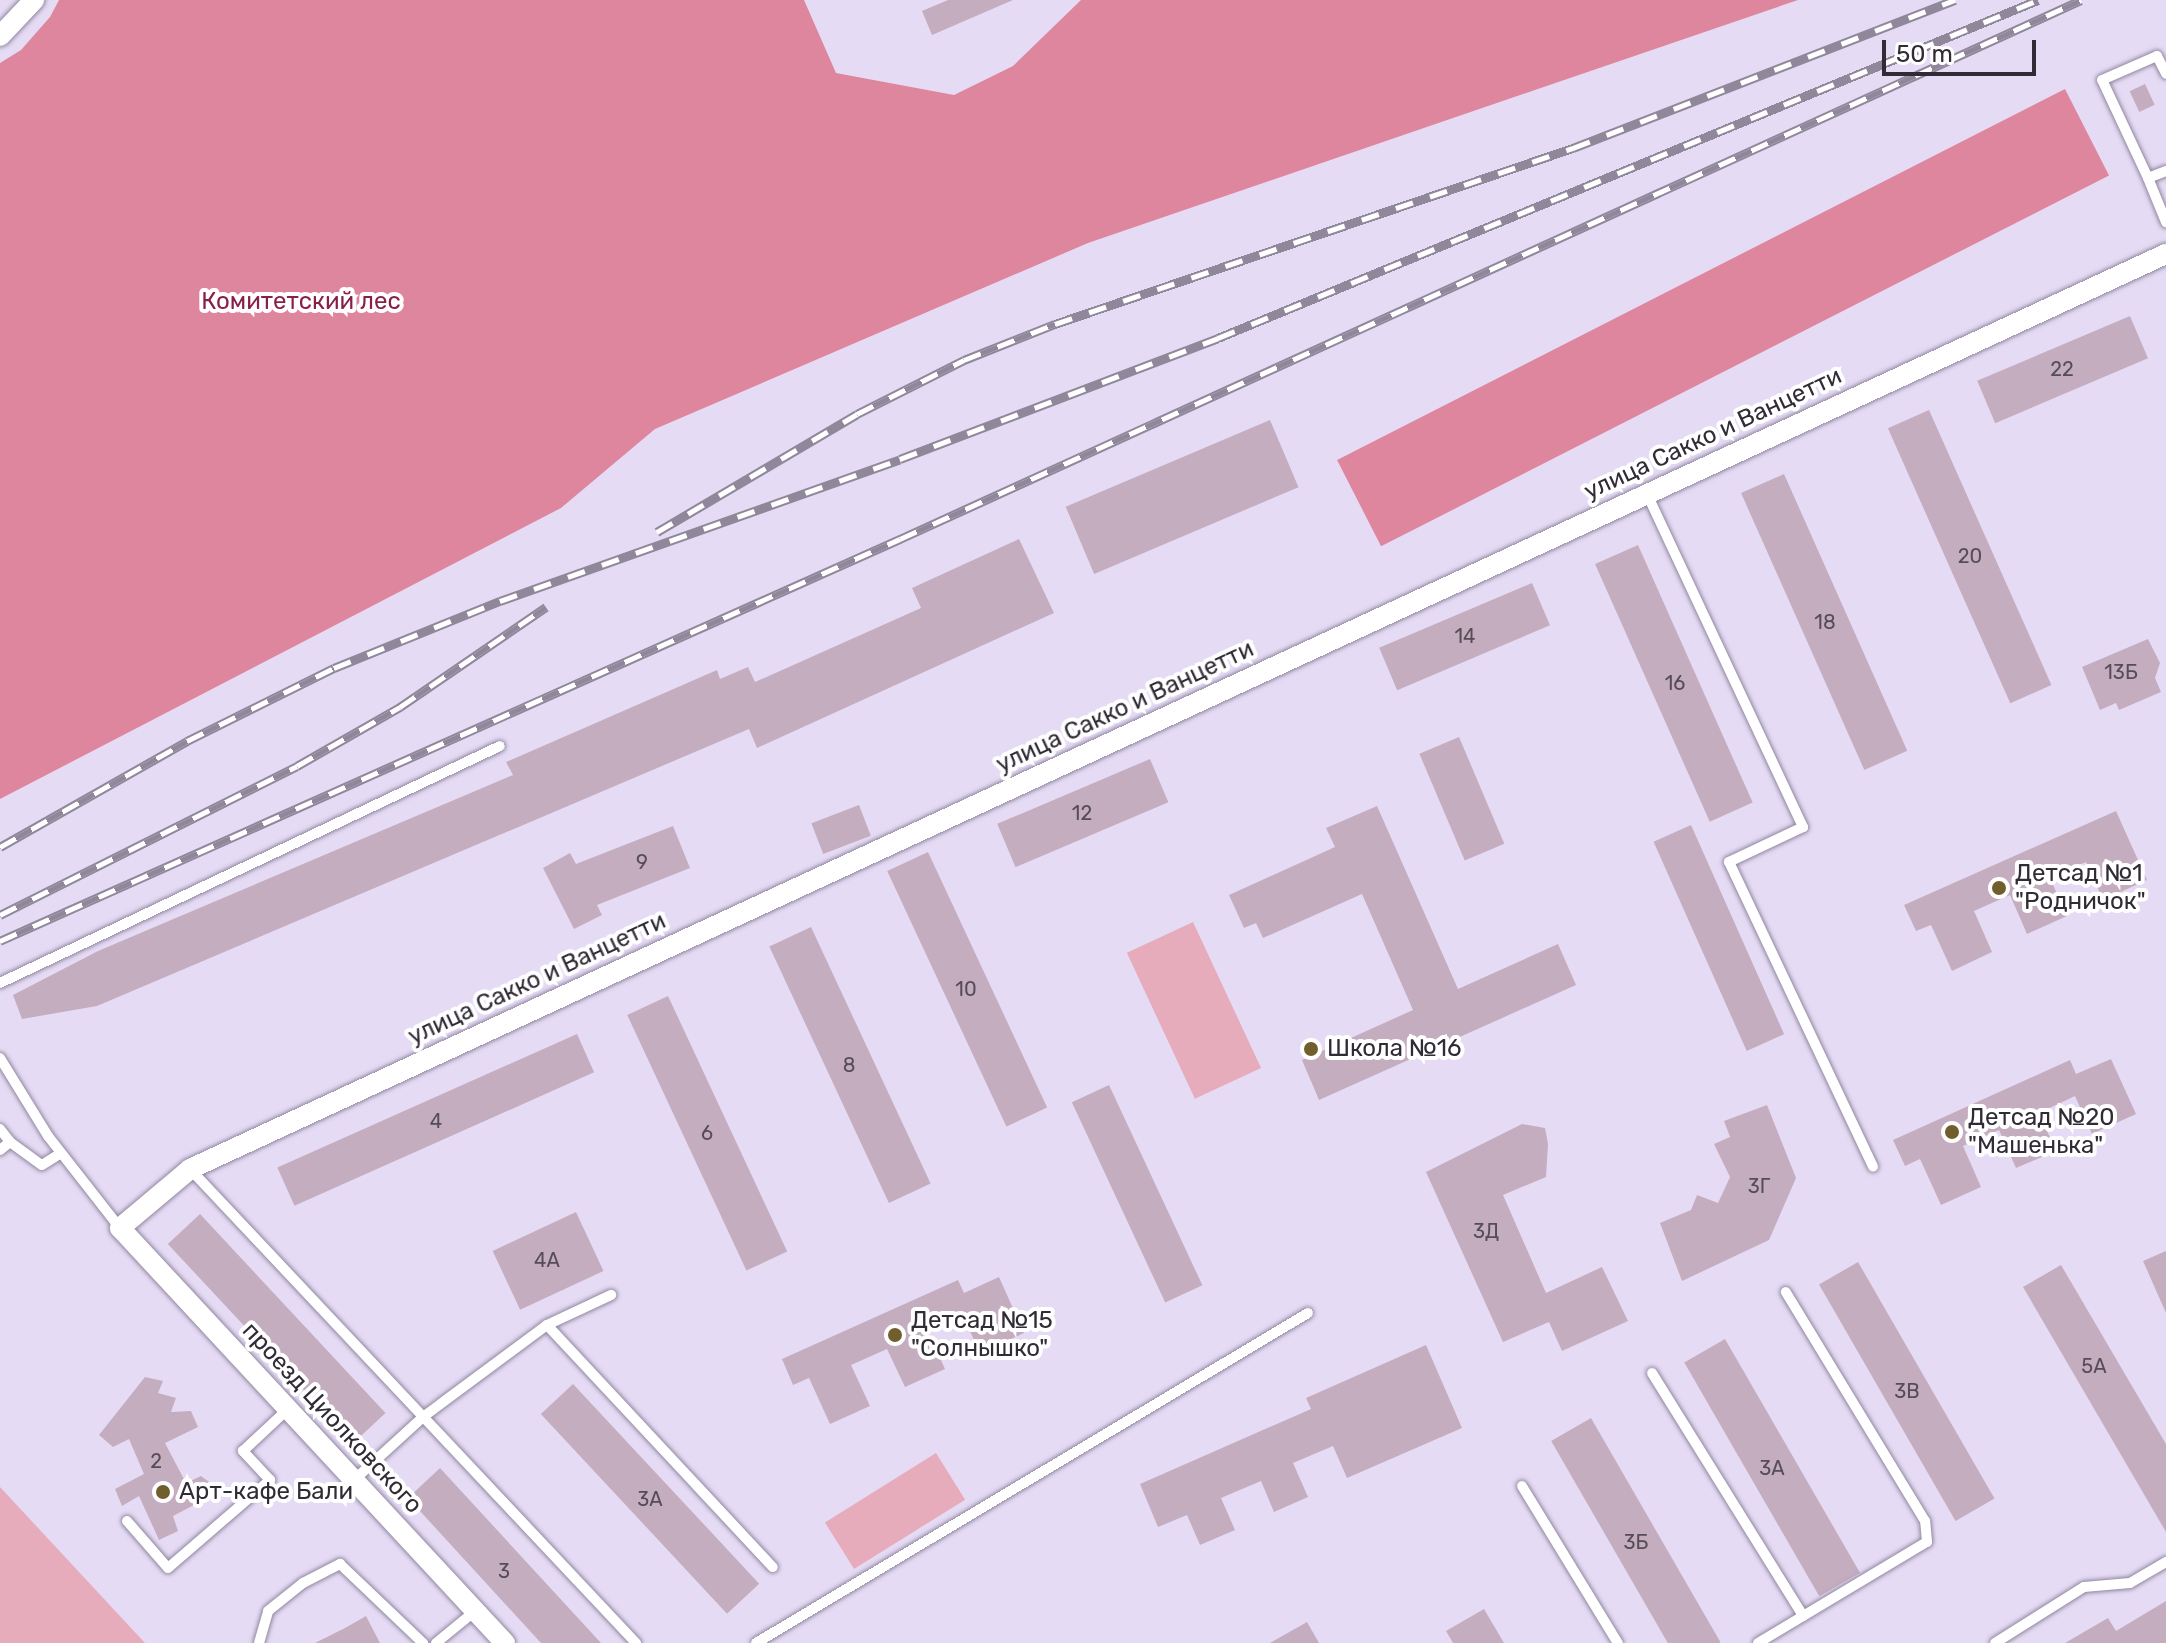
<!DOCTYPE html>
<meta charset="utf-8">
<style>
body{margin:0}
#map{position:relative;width:2166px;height:1643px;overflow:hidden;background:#e6dbf5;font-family:Rubik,sans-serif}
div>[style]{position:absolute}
.green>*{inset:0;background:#e7acbb;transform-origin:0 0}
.forest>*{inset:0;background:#df869f;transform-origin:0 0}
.building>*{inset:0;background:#c5adc0;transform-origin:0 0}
.roads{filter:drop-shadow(0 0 2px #91879f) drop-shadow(0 0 2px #91879f)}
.lane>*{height:10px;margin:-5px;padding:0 5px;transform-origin:5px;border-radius:5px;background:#fff}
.street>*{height:20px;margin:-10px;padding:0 10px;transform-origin:10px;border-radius:10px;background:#fff}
.rail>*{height:9px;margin-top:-4.5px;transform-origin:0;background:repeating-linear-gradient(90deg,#fff 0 18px,#90879a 0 36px);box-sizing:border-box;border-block:2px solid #90879a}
.dots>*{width:22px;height:22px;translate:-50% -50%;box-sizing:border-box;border:4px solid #fff;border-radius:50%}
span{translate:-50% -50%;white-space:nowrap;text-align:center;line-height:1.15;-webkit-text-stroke:8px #fff;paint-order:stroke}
.number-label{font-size:20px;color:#554c58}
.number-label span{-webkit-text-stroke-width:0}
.park-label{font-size:24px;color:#882048}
.street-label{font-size:24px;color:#302b35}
.poi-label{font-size:24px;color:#302b35}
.left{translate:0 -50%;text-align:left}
.scale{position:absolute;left:1882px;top:40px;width:154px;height:36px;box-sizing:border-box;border:4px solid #302b35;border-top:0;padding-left:10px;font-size:24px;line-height:28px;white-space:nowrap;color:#302b35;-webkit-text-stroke:6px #fff;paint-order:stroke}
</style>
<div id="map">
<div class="green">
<i style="left:1193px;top:922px;width:161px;height:73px;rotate:65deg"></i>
<i style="left:936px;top:1453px;width:55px;height:131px;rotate:58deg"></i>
<i style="clip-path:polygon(0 1487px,145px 1643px,0 1643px)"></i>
</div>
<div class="forest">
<i style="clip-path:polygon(59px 0,804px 0,836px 73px,954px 95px,1013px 66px,1081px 0,1798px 0,1088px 243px,655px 429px,561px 508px,0 799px,0 63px,21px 50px,50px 17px)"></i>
<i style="left:2065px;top:89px;width:97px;height:817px;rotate:63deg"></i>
</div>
<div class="building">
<i style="clip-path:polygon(948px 0,1013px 0,932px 35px,922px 11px)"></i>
<i style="left:2145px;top:84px;width:23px;height:17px;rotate:65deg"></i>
<i style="left:2130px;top:316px;width:46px;height:166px;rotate:67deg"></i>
<i style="left:1929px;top:410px;width:301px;height:45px;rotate:66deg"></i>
<i style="left:1270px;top:420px;width:73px;height:222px;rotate:67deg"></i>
<i style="left:1784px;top:474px;width:303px;height:47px;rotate:66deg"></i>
<i style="clip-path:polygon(1019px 539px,1054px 613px,757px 748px,749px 729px,97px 1006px,22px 1019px,13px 995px,98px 951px,513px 775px,506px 762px,717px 670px,720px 679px,748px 667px,755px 682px,921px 608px,912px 588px)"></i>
<i style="left:1638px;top:545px;width:282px;height:47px;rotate:66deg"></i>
<i style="left:1532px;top:583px;width:46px;height:166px;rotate:67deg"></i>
<i style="clip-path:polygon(2148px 639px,2160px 663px,2155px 678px,2161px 692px,2119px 710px,2116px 703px,2100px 710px,2082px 667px)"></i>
<i style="left:1459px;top:737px;width:116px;height:43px;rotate:67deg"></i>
<i style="left:1150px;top:759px;width:47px;height:166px;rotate:67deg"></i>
<i style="left:859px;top:805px;width:33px;height:51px;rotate:69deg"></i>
<i style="clip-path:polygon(1377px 806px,1458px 989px,1558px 944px,1576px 985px,1319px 1100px,1302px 1060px,1413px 1010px,1362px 894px,1263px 938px,1256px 923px,1244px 928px,1229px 895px,1335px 847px,1326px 828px)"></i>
<i style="clip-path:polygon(2116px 811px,2147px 880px,2103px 900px,2086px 862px,2050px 878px,2067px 916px,2027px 934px,2010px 895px,1974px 911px,1992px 952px,1952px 971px,1931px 925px,1916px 931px,1904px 905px)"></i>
<i style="left:1691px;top:825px;width:229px;height:41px;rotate:66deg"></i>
<i style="clip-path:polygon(673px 826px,690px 868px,597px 905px,602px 915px,574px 929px,543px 868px,570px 853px,576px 864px)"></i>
<i style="left:928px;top:852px;width:282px;height:45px;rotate:65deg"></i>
<i style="left:811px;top:927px;width:283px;height:46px;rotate:65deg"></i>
<i style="left:668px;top:996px;width:282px;height:45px;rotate:65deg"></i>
<i style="left:577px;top:1034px;width:42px;height:328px;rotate:66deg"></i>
<i style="clip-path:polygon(2111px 1059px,2136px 1114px,2092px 1134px,2075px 1096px,2039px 1113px,2056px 1151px,2016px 1168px,1999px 1130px,1963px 1146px,1981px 1187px,1941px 1205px,1920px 1159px,1905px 1166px,1893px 1140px,2070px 1060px,2076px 1074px)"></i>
<i style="left:1109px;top:1085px;width:221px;height:41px;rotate:65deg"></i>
<i style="clip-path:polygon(1767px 1105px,1796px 1178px,1769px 1240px,1682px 1281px,1660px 1223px,1691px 1210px,1697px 1195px,1718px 1203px,1730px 1177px,1714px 1144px,1730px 1137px,1724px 1121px)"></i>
<i style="clip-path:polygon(1522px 1124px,1545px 1128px,1548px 1144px,1546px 1177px,1503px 1195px,1546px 1293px,1602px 1267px,1628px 1321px,1562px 1351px,1549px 1322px,1503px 1342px,1426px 1172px)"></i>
<i style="left:576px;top:1212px;width:65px;height:92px;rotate:65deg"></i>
<i style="left:200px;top:1214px;width:272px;height:44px;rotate:47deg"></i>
<i style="clip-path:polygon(2166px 1251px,2166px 1313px,2143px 1261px)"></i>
<i style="left:1858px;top:1262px;width:273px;height:45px;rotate:60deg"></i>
<i style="clip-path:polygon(2061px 1265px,2166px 1444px,2166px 1532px,2023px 1287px)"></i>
<i style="clip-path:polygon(999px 1277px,1024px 1333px,980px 1353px,963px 1316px,928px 1331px,945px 1369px,905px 1387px,887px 1349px,851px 1365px,870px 1406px,830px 1424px,809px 1378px,793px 1385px,782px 1359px,958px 1280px,964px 1293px)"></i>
<i style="left:1725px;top:1339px;width:270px;height:47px;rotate:60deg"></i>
<i style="clip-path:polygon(1426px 1345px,1462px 1428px,1347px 1478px,1333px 1446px,1293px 1463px,1308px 1497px,1274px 1512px,1261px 1481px,1221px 1498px,1235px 1530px,1200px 1545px,1187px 1515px,1158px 1527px,1140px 1484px,1311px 1409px,1306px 1398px)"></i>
<i style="clip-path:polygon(145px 1377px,163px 1381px,158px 1393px,176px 1398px,171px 1412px,191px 1411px,198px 1427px,165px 1443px,186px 1483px,201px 1476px,221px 1491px,173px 1516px,178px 1531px,159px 1540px,139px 1496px,122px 1506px,115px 1489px,144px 1474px,129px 1439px,113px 1447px,99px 1435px)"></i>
<i style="left:573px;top:1384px;width:273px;height:44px;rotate:47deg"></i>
<i style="left:1591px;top:1418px;width:259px;height:46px;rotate:60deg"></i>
<i style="clip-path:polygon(440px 1468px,601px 1643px,541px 1643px,408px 1498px)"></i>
<i style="clip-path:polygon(2166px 1601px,2166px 1643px,2065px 1643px,2108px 1618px,2116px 1631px)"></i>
<i style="clip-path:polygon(1484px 1609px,1504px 1643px,1453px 1643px,1446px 1631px)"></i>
<i style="clip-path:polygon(366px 1616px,380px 1643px,315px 1643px,345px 1628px)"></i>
<i style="clip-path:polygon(1307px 1622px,1319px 1643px,1270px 1643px)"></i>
</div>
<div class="roads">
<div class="lane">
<i style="left:2166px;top:171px;width:19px;rotate:159deg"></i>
<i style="left:2148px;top:178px;width:48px;rotate:67.8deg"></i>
<i style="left:2148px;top:178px;width:108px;rotate:-115.1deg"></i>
<i style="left:2102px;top:80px;width:60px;rotate:-23.6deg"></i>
<i style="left:2157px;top:56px;width:20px;rotate:63deg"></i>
<i style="left:1647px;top:494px;width:368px;rotate:64.9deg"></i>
<i style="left:1803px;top:827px;width:82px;rotate:154.7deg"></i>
<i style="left:1729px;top:862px;width:337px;rotate:64.7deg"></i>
<i style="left:0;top:983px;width:553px;rotate:-25.36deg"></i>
<i style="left:0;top:1058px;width:92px;rotate:58.4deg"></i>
<i style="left:48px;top:1136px;width:117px;rotate:52deg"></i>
<i style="left:0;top:1129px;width:16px;rotate:52deg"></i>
<i style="left:0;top:1150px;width:13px;rotate:-39deg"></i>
<i style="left:10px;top:1142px;width:39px;rotate:36deg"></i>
<i style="left:42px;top:1165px;width:22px;rotate:-32deg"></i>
<i style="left:190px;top:1169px;width:651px;rotate:46.74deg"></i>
<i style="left:547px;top:1325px;width:331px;rotate:47deg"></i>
<i style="left:1652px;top:1373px;width:286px;rotate:58.1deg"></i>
<i style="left:354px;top:1480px;width:93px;rotate:-42.4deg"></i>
<i style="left:423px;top:1417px;width:154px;rotate:-36.6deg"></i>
<i style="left:547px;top:1325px;width:71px;rotate:-25.1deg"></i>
<i style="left:1522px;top:1486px;width:184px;rotate:58.6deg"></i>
<i style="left:127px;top:1521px;width:62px;rotate:48.9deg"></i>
<i style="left:168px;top:1568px;width:135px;rotate:-40.8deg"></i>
<i style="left:270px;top:1480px;width:40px;rotate:-133deg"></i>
<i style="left:243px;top:1451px;width:62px;rotate:-43deg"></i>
<i style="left:259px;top:1643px;width:33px;rotate:-74deg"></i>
<i style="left:268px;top:1611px;width:45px;rotate:-38.7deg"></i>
<i style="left:303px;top:1583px;width:42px;rotate:-27.2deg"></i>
<i style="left:340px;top:1564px;width:115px;rotate:43.6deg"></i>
<i style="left:436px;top:1643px;width:50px;rotate:-39.4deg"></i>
<i style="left:756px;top:1643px;width:643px;rotate:-30.87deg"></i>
<i style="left:1758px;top:1643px;width:197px;rotate:-30.9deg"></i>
<i style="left:1927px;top:1542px;width:21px;rotate:-95deg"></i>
<i style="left:1925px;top:1521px;width:268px;rotate:-121.3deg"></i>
<i style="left:1995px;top:1643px;width:105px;rotate:-32.2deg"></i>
<i style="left:2084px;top:1587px;width:46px;rotate:-5deg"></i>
<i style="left:2130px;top:1583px;width:42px;rotate:-30.3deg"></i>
</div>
<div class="street">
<i style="left:0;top:36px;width:50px;rotate:-46.6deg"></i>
<i style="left:505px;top:1643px;width:566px;rotate:-132.85deg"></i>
<i style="left:120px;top:1228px;width:92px;rotate:-40.1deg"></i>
<i style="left:190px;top:1169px;width:2178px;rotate:-24.85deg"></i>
</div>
</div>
<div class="rail">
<i style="left:657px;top:532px;width:232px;rotate:-30.5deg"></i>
<i style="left:857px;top:414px;width:120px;rotate:-26.8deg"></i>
<i style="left:964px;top:360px;width:98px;rotate:-21.6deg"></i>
<i style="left:1055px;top:324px;width:547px;rotate:-18.77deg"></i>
<i style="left:1573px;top:148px;width:410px;rotate:-21.2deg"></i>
<i style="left:0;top:847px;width:215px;rotate:-29.5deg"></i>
<i style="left:187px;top:741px;width:164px;rotate:-26.4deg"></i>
<i style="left:334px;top:668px;width:179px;rotate:-22deg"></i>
<i style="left:500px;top:601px;width:424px;rotate:-19.5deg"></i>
<i style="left:900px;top:459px;width:340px;rotate:-20.8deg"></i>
<i style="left:1218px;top:338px;width:887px;rotate:-22.4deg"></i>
<i style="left:0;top:915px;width:332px;rotate:-26.6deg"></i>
<i style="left:297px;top:766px;width:119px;rotate:-29.8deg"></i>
<i style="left:400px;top:707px;width:177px;rotate:-34.4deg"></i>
<i style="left:0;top:941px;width:986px;rotate:-24.07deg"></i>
<i style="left:900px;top:539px;width:1298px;rotate:-24.53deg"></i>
</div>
<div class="dots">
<i style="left:1999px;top:888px;background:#715e2d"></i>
<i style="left:1311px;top:1049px;background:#715e2d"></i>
<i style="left:1952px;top:1132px;background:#715e2d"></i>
<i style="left:895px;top:1335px;background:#715e2d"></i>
<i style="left:163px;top:1492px;background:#715e2d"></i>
</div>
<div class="number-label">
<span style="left:2062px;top:369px">22</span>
<span style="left:1970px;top:556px">20</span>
<span style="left:1825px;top:622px">18</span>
<span style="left:1465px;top:636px">14</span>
<span style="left:2121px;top:672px">13Б</span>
<span style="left:1675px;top:683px">16</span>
<span style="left:1082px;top:813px">12</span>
<span style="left:642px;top:862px">9</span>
<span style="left:966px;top:989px">10</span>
<span style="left:849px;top:1065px">8</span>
<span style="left:436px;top:1121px">4</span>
<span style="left:707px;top:1133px">6</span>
<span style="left:1759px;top:1186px">3Г</span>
<span style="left:1486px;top:1231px">3Д</span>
<span style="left:547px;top:1260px">4А</span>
<span style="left:2094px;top:1366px">5А</span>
<span style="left:1907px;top:1391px">3В</span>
<span style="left:156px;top:1461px">2</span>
<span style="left:1772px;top:1468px">3А</span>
<span style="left:650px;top:1499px">3А</span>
<span style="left:1636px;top:1542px">3Б</span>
<span style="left:504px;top:1571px">3</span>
</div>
<div class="park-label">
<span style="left:301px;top:302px">Комитетский лес</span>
</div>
<div class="street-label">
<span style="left:1713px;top:434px;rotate:-25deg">улица Сакко и Ванцетти</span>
<span style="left:1125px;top:707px;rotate:-25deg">улица Сакко и Ванцетти</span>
<span style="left:537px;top:979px;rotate:-25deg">улица Сакко и Ванцетти</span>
<span style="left:332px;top:1418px;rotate:47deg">проезд Циолковского</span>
</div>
<div class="poi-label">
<span class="left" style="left:2015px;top:888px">Детсад №1<br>"Родничок"</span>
<span class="left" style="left:1327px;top:1049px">Школа №16</span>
<span class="left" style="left:1968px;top:1132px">Детсад №20<br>"Машенька"</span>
<span class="left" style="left:911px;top:1335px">Детсад №15<br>"Солнышко"</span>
<span class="left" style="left:179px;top:1492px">Арт-кафе Бали</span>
</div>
<div class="scale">50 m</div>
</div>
